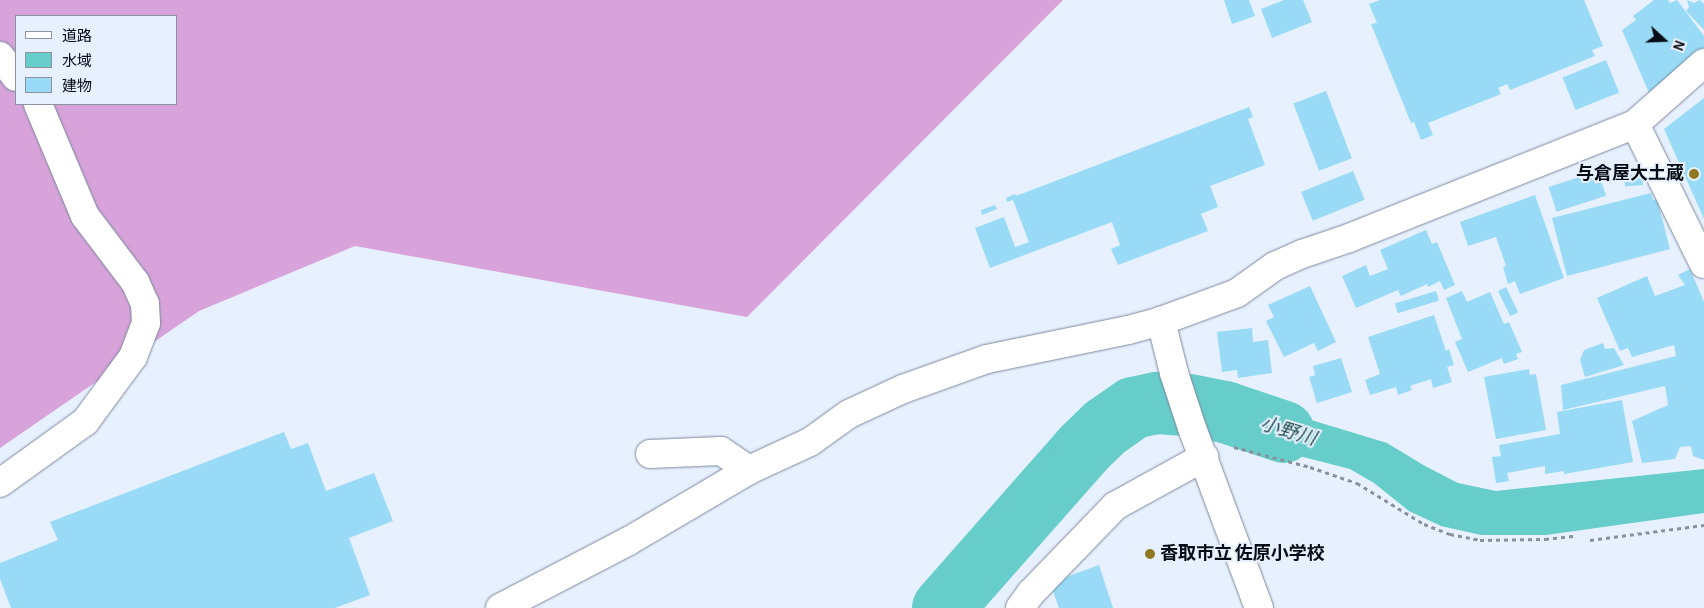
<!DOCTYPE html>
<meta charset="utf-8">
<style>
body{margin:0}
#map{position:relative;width:1704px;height:608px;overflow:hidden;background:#e7f0fe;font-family:"Alegreya Sans","Noto Sans JP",sans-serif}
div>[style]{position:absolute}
.forest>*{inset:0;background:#d7a3da}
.water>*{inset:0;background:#67cdca}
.river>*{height:62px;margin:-31px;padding:0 31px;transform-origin:31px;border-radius:31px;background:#67cdca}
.building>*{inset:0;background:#99dbf6;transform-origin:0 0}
.path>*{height:3px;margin-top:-1.5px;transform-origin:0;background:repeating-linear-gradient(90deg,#8a919c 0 4px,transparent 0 8px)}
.roads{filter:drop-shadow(0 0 1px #7c899e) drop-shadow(0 0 1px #7c899e)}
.minor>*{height:28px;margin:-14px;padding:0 14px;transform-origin:14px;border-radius:14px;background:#fff}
.dots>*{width:14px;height:14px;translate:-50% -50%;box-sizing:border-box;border:2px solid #e7f0fe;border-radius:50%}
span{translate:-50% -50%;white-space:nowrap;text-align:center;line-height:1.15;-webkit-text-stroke:4px #e7f0fe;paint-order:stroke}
.poi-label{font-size:18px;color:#070b13;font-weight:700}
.right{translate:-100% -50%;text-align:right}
.left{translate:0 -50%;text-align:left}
.water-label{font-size:19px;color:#21504e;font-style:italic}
.legend{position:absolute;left:15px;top:15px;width:162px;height:90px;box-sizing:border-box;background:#e7f0fe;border:1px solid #8d94a0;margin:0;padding:6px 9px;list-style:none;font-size:15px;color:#070b13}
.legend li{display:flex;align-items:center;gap:10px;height:25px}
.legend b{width:25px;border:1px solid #8d94a0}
.north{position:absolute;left:1639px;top:15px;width:50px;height:50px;-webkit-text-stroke:4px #e7f0fe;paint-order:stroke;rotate:110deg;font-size:14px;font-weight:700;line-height:20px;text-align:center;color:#070b13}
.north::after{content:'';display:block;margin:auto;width:18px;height:22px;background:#070b13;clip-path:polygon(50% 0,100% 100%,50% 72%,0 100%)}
</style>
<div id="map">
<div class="forest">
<i style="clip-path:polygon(evenodd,0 0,1063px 0,747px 317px,355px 246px,199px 311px,0 448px,0 0,16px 16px,176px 16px,176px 104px,16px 104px,16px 16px)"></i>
</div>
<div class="water">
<i style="clip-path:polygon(1196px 385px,1387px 443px,1425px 466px,1458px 483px,1496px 491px,1704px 469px,1704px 513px,1546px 535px,1481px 535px,1441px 526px,1409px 511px,1374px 483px,1350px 469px,1206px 432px)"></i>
</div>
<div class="river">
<i style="left:943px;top:608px;width:212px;rotate:-48.6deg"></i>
<i style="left:1083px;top:449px;width:32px;rotate:-44deg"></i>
<i style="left:1106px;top:427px;width:33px;rotate:-35deg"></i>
<i style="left:1133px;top:408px;width:25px;rotate:-12deg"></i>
<i style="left:1157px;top:403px;width:32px;rotate:4deg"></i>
<i style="left:1189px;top:405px;width:37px;rotate:11deg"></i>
<i style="left:1225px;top:412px;width:62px;rotate:18.7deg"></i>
</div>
<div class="building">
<i style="clip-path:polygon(1224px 0,1249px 0,1255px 16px,1232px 24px)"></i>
<i style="clip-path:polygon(1284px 0,1303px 0,1312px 22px,1272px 38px,1261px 9px)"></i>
<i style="clip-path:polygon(1380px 0,1584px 0,1603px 46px,1592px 50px,1595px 56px,1510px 90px,1507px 84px,1498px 88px,1501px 94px,1428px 123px,1433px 135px,1421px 140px,1414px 122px,1411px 123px,1371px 24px,1377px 23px,1369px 4px)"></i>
<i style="clip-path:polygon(1654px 0,1668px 0,1670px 3px,1677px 0,1704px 36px,1704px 53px,1649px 93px,1622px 30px,1636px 20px,1633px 16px)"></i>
<i style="clip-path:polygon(1687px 0,1694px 3px,1700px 0,1704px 4px,1704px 30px,1686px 11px,1689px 7px)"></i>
<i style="left:1606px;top:60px;width:35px;height:47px;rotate:68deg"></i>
<i style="left:1326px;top:91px;width:72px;height:35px;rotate:69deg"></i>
<i style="clip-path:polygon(1704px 98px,1704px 219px,1664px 129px)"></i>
<i style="clip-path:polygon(1249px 107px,1253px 117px,1248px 119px,1265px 165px,1210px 186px,1218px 207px,1201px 214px,1208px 231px,1118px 265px,1111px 249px,1120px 245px,1112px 222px,990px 268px,975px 228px,1004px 217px,1015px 247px,1029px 242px,1013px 200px,1007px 202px,1006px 198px,1015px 194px,1016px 196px)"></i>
<i style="left:1353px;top:171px;width:31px;height:56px;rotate:68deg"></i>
<i style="left:1598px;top:171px;width:26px;height:52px;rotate:72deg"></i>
<i style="left:1642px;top:174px;width:11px;height:18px;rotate:85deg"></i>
<i style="clip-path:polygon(1651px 193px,1653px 200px,1657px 199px,1670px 249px,1567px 276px,1552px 218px)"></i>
<i style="clip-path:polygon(1535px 195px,1564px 278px,1520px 294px,1515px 281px,1508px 284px,1503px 267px,1506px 266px,1496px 237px,1468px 246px,1460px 222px)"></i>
<i style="clip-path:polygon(995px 205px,997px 209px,982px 215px,981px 210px)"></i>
<i style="clip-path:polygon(1426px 230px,1432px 244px,1437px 242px,1455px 285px,1444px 290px,1440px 281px,1428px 287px,1427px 284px,1401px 296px,1398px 290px,1356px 308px,1342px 276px,1366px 265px,1370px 276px,1388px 269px,1380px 250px)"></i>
<i style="clip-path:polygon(1690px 269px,1704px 302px,1704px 460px,1693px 456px,1691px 446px,1680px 447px,1675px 459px,1642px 463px,1632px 421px,1668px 405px,1665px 386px,1563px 410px,1561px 385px,1676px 356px,1674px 345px,1632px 357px,1628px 348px,1620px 351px,1597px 298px,1647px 276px,1655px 296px,1685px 285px,1678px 275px)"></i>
<i style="clip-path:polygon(1310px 286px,1336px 342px,1318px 351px,1314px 343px,1284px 357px,1266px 321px,1274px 317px,1268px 305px)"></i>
<i style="left:1506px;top:287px;width:28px;height:9px;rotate:64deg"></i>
<i style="left:1436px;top:291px;width:10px;height:43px;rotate:73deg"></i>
<i style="clip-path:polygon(1462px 291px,1467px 302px,1490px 292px,1504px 324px,1509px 322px,1522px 352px,1516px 354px,1518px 359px,1504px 364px,1502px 358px,1468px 372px,1455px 342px,1462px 339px,1446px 298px)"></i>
<i style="clip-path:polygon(1434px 315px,1446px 351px,1449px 349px,1454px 365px,1447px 367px,1452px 382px,1433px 388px,1431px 379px,1410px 386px,1412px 390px,1398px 395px,1396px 387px,1370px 395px,1365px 380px,1380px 374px,1368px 337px)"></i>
<i style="clip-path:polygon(1252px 328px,1253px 342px,1268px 340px,1272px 373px,1238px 378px,1237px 370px,1222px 372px,1217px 332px)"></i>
<i style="clip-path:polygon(1603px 343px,1605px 349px,1614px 348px,1624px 365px,1585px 377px,1580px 360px,1584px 350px)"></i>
<i style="clip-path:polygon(1341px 358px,1352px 392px,1317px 403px,1309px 377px,1315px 375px,1313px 366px)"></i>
<i style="clip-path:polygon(1529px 369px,1530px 375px,1536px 374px,1546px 430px,1496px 439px,1484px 377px)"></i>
<i style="clip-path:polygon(1622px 400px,1633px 462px,1564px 474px,1564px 471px,1545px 474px,1545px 466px,1507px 473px,1509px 481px,1496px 483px,1492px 457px,1501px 456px,1499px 445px,1560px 434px,1557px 412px)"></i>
<i style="clip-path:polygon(284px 432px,291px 449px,308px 443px,326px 491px,374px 473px,393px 521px,349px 538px,370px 595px,335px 608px,11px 608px,0 579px,0 563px,58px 540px,50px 522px)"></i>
<i style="clip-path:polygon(1099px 565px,1113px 608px,1059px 608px,1050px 583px)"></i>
</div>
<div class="path">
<i style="left:1234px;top:447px;width:79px;rotate:14.7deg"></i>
<i style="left:1310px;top:467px;width:50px;rotate:18.8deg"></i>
<i style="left:1357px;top:483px;width:79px;rotate:31.5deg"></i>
<i style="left:1424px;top:524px;width:28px;rotate:21deg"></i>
<i style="left:1450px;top:534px;width:31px;rotate:11deg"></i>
<i style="left:1480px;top:540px;width:65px;rotate:-0.9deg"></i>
<i style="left:1545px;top:539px;width:30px;rotate:-6deg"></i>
<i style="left:1590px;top:540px;width:115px;rotate:-7.5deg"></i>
</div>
<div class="roads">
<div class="minor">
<i style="left:0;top:56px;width:26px;rotate:53deg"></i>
<i style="left:1635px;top:124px;width:92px;rotate:-41.5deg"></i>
<i style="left:650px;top:454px;width:71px;rotate:-2.4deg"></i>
<i style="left:721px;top:451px;width:34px;rotate:34deg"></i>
<i style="left:0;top:483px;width:105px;rotate:-35.7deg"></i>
<i style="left:85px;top:422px;width:81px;rotate:-53.6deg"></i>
<i style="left:133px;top:357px;width:36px;rotate:-69deg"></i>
<i style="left:146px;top:323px;width:19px;rotate:-93deg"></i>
<i style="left:145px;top:304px;width:24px;rotate:-114deg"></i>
<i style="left:135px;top:282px;width:83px;rotate:-127.1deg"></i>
<i style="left:85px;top:216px;width:121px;rotate:-112.8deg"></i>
<i style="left:500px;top:608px;width:143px;rotate:-27.5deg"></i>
<i style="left:627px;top:542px;width:142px;rotate:-30.5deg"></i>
<i style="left:749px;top:470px;width:67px;rotate:-24.7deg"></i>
<i style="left:810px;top:442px;width:48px;rotate:-35.7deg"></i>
<i style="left:849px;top:414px;width:60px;rotate:-24.8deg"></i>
<i style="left:903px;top:389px;width:89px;rotate:-19.7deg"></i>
<i style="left:987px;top:359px;width:144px;rotate:-11.6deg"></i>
<i style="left:1128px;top:330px;width:34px;rotate:-15deg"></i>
<i style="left:1020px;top:608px;width:19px;rotate:-54deg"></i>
<i style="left:1031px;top:593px;width:121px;rotate:-46deg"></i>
<i style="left:1115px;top:506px;width:102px;rotate:-28.8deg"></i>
<i style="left:1259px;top:608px;width:192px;rotate:-110.4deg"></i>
<i style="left:1192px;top:428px;width:58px;rotate:-108.1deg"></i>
<i style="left:1174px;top:373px;width:54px;rotate:-104deg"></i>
<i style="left:1161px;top:321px;width:81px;rotate:-20.2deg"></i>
<i style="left:1237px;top:293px;width:47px;rotate:-35.4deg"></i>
<i style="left:1275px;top:266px;width:30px;rotate:-24deg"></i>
<i style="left:1302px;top:254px;width:50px;rotate:-18.8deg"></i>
<i style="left:1349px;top:238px;width:308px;rotate:-21.7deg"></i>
<i style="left:1635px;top:124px;width:156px;rotate:63.8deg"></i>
</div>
</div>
<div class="dots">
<i style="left:1694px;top:174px;background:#90791f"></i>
<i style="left:1150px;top:554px;background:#90791f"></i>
</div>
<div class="poi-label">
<span class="right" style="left:1684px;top:174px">与倉屋大土蔵</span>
<span class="left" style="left:1160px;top:554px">香取市立 佐原小学校</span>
</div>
<div class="water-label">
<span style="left:1288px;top:432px;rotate:17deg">小野川</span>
</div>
<ul class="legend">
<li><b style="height:6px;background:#fff"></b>道路</li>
<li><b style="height:14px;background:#67cdca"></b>水域</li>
<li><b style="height:14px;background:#99dbf6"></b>建物</li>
</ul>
<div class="north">N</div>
</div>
